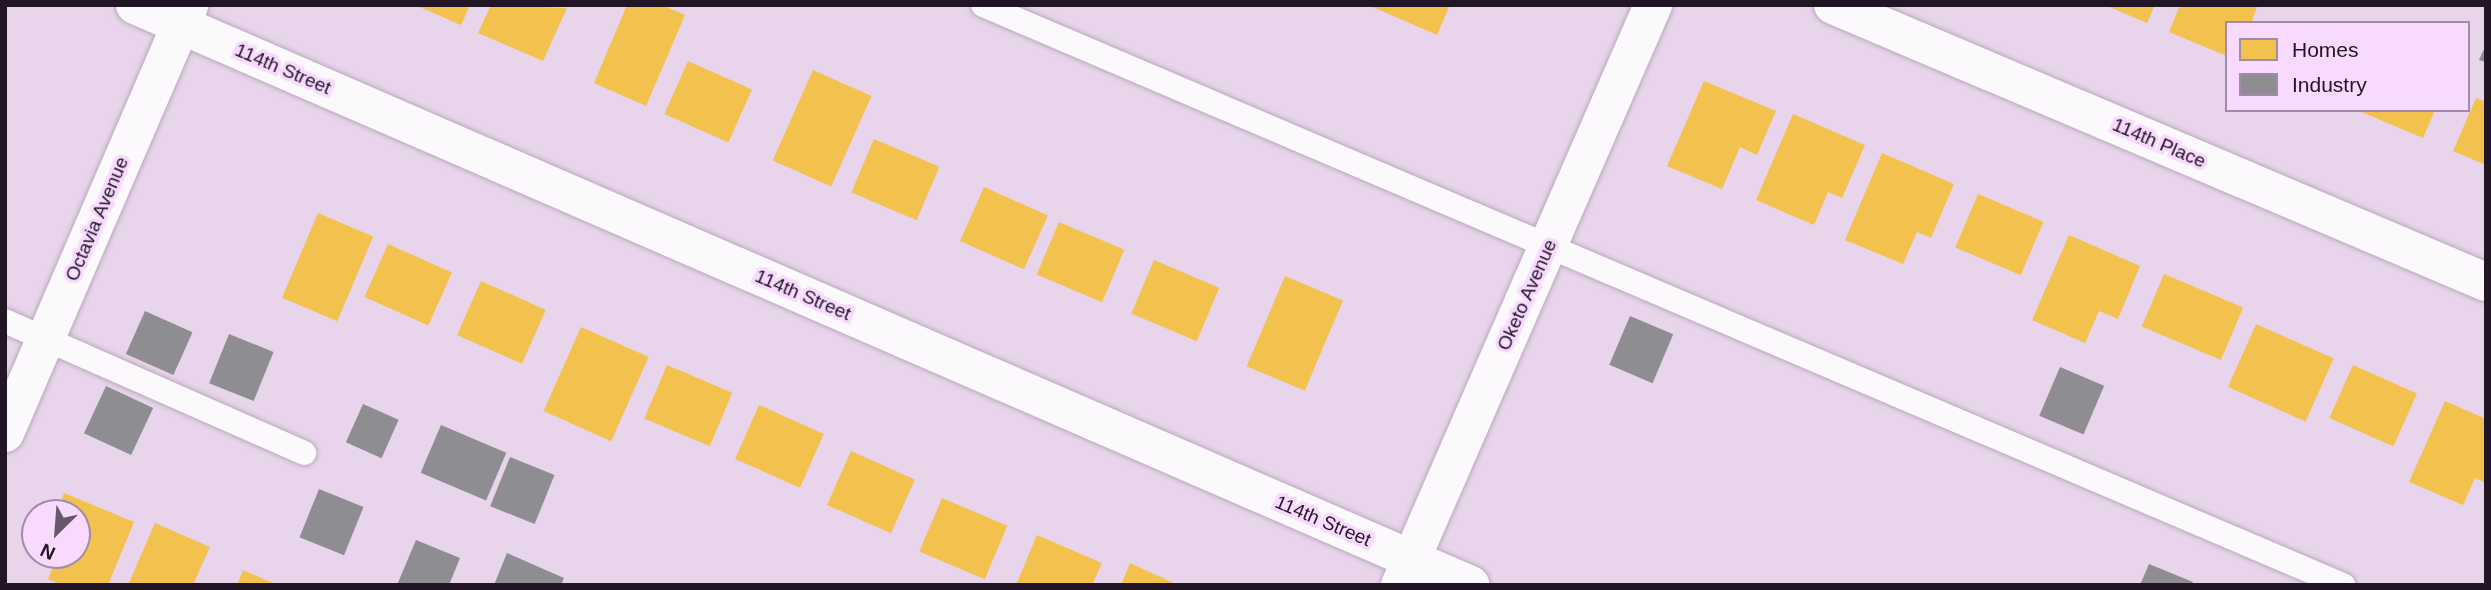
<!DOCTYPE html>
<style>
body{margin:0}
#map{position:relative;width:2491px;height:590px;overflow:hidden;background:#e8d4eb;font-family:Helvetica,sans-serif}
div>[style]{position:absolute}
.homes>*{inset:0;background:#f2c14e;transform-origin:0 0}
.industry>*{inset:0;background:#8d8d92;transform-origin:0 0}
.roads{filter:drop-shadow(0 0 2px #b8a9bb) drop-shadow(0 0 2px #b8a9bb)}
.lane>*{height:24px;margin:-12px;padding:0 12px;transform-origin:12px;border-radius:12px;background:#fcf9fc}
.street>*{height:38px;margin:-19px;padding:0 19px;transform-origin:19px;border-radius:19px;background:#fcf9fc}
span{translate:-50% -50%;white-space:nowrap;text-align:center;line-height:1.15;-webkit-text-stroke:7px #f7dafd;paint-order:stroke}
.street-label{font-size:19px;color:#221525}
.frame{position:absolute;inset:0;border:7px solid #221525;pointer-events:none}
.legend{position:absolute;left:2225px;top:21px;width:245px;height:91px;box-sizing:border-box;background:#f7dafd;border:2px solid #a28ba7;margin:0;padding:9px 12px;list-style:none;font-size:21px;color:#221525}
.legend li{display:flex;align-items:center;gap:14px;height:35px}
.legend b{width:35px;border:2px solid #a28ba7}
.north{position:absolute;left:21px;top:499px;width:70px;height:70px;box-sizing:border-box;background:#f7dafd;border:2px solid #a28ba7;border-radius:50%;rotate:205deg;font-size:19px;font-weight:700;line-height:28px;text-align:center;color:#221525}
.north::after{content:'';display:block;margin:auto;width:24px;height:32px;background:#67586a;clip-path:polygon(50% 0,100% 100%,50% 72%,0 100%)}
</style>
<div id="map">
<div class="homes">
<i style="clip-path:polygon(415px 5px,470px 5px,461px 25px)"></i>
<i style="clip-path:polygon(491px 5px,567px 8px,543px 61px,478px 33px)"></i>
<i style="clip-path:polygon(627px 5px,662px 5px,685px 15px,646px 106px,594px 83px)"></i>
<i style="clip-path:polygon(1368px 5px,1450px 5px,1437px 35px)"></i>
<i style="clip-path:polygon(2105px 5px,2155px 5px,2147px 23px)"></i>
<i style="clip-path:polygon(2180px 5px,2258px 5px,2251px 23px,2227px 23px,2227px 56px,2169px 32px)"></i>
<i style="left:688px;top:61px;width:70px;height:58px;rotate:24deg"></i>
<i style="left:813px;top:70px;width:64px;height:99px;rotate:24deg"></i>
<i style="clip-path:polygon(1704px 81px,1776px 111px,1757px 155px,1740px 147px,1722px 189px,1667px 166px)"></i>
<i style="clip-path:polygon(2476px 98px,2486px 102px,2486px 165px,2453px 151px)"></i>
<i style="clip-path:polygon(2357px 110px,2435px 110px,2423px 138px)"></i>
<i style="clip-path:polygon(1793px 114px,1865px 145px,1842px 198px,1828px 192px,1814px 225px,1756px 200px)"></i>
<i style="left:874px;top:139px;width:71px;height:58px;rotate:23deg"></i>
<i style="clip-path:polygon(1882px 153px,1954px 184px,1931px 238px,1917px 232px,1903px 264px,1845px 240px)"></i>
<i style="left:984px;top:187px;width:70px;height:59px;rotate:24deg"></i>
<i style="left:1978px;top:194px;width:71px;height:58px;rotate:23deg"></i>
<i style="left:318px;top:213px;width:60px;height:92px;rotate:23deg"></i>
<i style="left:1059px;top:222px;width:71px;height:57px;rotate:23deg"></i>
<i style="clip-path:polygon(2069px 235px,2140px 266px,2118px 319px,2099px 311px,2085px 343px,2032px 320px)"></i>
<i style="left:388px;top:244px;width:70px;height:58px;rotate:24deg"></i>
<i style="left:1154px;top:260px;width:71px;height:58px;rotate:23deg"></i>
<i style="left:2164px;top:274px;width:86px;height:57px;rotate:23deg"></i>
<i style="left:1285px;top:276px;width:63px;height:98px;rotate:23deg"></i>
<i style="left:481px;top:281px;width:71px;height:59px;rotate:24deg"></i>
<i style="left:2256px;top:324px;width:85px;height:69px;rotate:24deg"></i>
<i style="left:581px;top:327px;width:74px;height:92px;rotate:24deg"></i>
<i style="left:667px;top:365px;width:71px;height:58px;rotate:23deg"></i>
<i style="left:2353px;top:365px;width:70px;height:58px;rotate:24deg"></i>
<i style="clip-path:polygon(2445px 401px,2486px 419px,2486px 483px,2475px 478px,2463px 505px,2409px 482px)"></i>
<i style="left:759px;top:405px;width:71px;height:59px;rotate:24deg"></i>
<i style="left:851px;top:451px;width:70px;height:59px;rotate:24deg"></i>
<i style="clip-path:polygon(64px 493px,134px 522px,108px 585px,61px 585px,48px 579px,55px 561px,41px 555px,77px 555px,77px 513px,57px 513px)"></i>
<i style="left:942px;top:498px;width:71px;height:58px;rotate:23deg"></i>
<i style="clip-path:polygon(155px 523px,210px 547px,193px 585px,128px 585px)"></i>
<i style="clip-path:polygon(1037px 535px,1102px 563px,1092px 585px,1016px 585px)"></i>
<i style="clip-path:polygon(1130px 563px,1178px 585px,1121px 585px)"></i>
<i style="clip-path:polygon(243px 570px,277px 585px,237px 585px)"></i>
</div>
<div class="industry">
<i style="clip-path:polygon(2486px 45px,2486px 62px,2479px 60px)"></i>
<i style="left:145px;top:311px;width:52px;height:47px;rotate:24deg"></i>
<i style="left:1630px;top:316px;width:47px;height:53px;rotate:23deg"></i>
<i style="left:229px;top:334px;width:48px;height:53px;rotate:22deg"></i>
<i style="left:2060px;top:367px;width:48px;height:53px;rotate:23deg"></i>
<i style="left:106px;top:386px;width:52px;height:52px;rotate:25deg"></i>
<i style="left:363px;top:404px;width:39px;height:42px;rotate:24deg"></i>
<i style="left:441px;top:425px;width:71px;height:52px;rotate:23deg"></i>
<i style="left:510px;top:457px;width:48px;height:53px;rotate:22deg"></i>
<i style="left:319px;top:489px;width:48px;height:52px;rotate:22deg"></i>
<i style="clip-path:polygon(416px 540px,460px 558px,449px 585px,397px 585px)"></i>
<i style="clip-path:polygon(507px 553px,564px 578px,561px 585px,494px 585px)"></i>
<i style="clip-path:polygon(2149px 564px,2193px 582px,2192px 585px,2140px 585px)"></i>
</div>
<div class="roads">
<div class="lane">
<i style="left:983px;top:5px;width:1479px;rotate:23.1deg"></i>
<i style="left:5px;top:321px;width:327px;rotate:23.8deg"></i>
</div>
<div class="street">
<i style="left:135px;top:5px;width:1456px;rotate:23.47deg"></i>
<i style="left:1833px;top:5px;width:709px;rotate:22.99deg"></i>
<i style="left:5px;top:433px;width:466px;rotate:-66.7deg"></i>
<i style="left:1400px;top:585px;width:633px;rotate:-66.43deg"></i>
</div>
</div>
<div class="street-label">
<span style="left:283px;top:69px;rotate:23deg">114th Street</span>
<span style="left:2159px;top:143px;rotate:23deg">114th Place</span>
<span style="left:97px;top:219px;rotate:-67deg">Octavia Avenue</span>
<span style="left:803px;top:295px;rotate:23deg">114th Street</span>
<span style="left:1527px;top:295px;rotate:-66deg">Oketo Avenue</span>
<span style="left:1323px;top:521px;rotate:23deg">114th Street</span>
</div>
<div class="frame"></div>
<ul class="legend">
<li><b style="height:19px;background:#f2c14e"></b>Homes</li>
<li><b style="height:19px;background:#8d8d92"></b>Industry</li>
</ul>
<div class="north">N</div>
</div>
